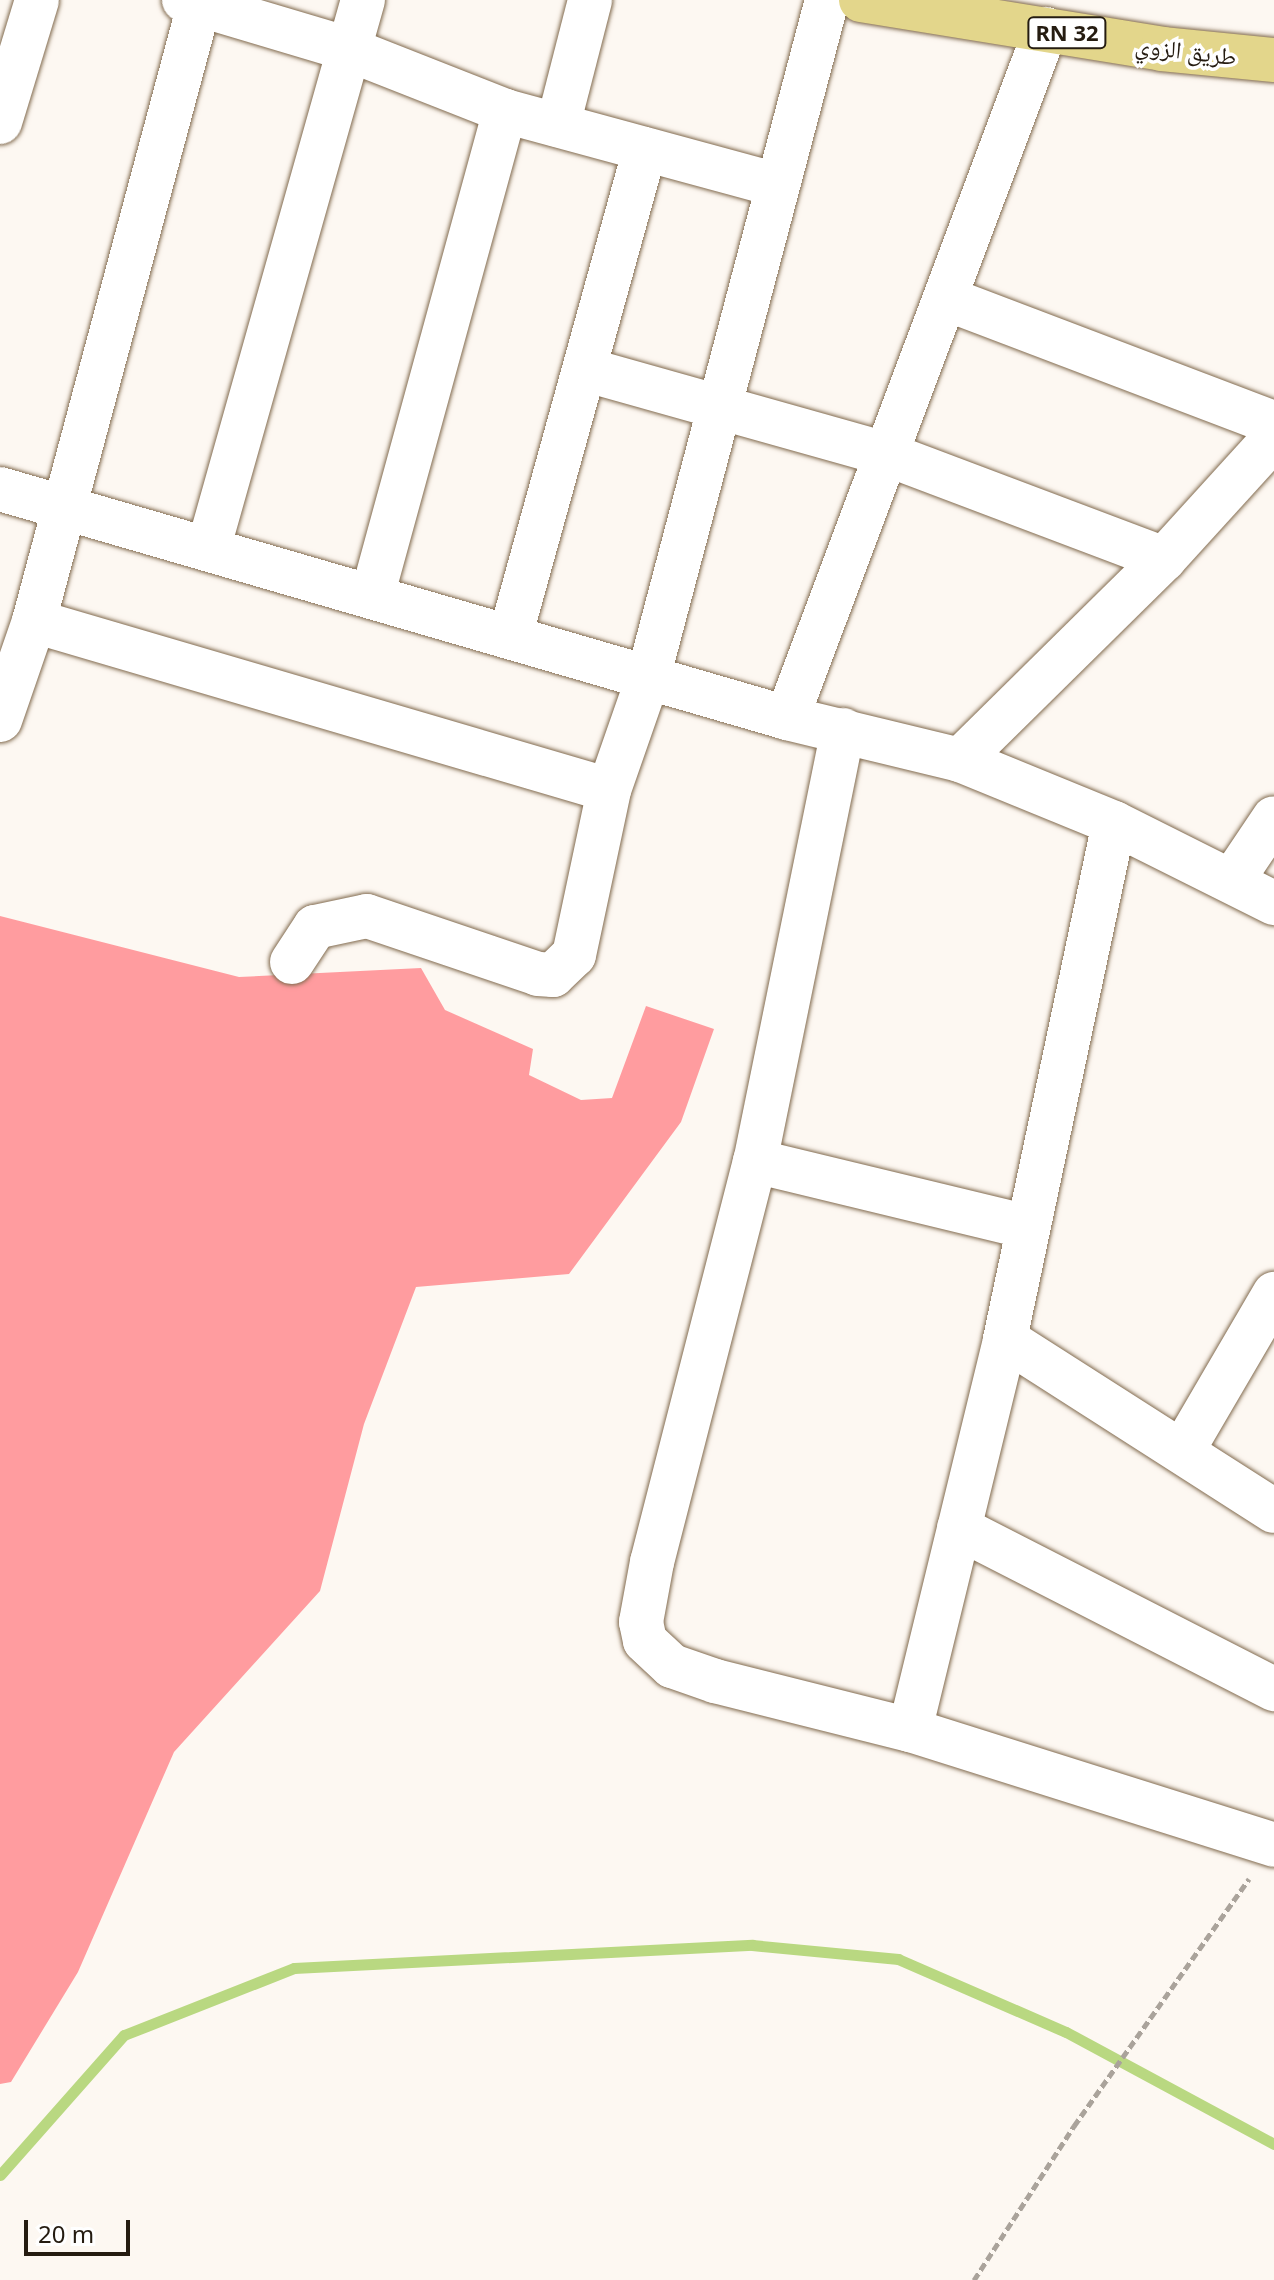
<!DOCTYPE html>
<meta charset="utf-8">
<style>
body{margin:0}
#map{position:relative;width:1274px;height:2280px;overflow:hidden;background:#fdf8f2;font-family:"Noto Sans","Noto Naskh Arabic",sans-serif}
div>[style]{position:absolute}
.forest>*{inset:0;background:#ff9c9f}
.stream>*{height:11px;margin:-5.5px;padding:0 5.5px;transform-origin:5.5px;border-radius:5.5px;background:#b9d881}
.path>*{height:5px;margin-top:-2.5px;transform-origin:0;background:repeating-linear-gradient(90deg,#aaa39b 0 8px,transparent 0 12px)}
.roads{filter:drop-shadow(0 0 2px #826b4f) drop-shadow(0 0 2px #826b4f)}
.minor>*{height:44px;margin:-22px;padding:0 22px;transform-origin:22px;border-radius:22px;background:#fff}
.major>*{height:44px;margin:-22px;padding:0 22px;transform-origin:22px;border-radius:22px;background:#e3d68b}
span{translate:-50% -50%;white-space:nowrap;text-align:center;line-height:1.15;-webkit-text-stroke:7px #fff;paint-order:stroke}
.shield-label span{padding:2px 6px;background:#fff;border:2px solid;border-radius:6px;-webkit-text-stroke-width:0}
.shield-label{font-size:22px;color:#251c11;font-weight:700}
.street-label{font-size:24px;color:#251c11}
.scale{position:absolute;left:24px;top:2220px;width:106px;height:36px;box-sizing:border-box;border:4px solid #251c11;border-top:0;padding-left:10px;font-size:24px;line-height:28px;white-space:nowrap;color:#251c11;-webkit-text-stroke:6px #fff;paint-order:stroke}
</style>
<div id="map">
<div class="forest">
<i style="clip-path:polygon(0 916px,239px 977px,421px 968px,445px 1010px,533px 1049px,529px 1075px,581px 1100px,612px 1098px,646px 1006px,714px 1029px,681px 1122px,569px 1274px,416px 1287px,364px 1424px,320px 1591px,174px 1752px,78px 1972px,11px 2082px,0 2084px)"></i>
</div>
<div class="stream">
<i style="left:0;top:2175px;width:187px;rotate:-48.5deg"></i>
<i style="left:124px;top:2035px;width:183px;rotate:-21.5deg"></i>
<i style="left:294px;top:1968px;width:459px;rotate:-2.9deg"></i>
<i style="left:752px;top:1945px;width:147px;rotate:5.5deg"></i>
<i style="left:898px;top:1959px;width:183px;rotate:23.5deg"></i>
<i style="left:1066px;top:2032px;width:236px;rotate:28.3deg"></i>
</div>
<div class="path">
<i style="left:974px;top:2280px;width:184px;rotate:-57deg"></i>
<i style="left:1074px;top:2126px;width:303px;rotate:-54.7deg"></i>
</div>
<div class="roads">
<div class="minor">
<i style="left:184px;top:0;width:171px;rotate:16.6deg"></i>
<i style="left:348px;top:49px;width:169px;rotate:21.5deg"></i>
<i style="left:505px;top:111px;width:282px;rotate:15.2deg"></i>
<i style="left:0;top:122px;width:127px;rotate:-73.1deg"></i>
<i style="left:558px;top:125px;width:129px;rotate:-75.6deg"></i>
<i style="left:947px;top:299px;width:350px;rotate:20.8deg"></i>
<i style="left:587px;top:370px;width:314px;rotate:15.7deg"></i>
<i style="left:889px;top:455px;width:294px;rotate:20.7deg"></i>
<i style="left:0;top:489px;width:820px;rotate:16.22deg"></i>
<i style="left:787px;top:718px;width:178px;rotate:13.6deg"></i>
<i style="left:960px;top:760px;width:166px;rotate:22.2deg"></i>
<i style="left:1114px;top:823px;width:179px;rotate:26.6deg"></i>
<i style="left:209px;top:546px;width:567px;rotate:-74.25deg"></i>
<i style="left:373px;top:593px;width:500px;rotate:-74.7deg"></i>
<i style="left:34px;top:621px;width:599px;rotate:16.38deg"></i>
<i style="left:510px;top:637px;width:506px;rotate:-74.54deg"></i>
<i style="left:787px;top:718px;width:736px;rotate:-69.4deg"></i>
<i style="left:0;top:720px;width:105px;rotate:-71deg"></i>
<i style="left:34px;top:621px;width:638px;rotate:-75deg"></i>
<i style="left:843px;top:730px;width:440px;rotate:101.5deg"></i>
<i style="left:755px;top:1161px;width:414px;rotate:104.4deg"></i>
<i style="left:652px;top:1562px;width:61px;rotate:100.4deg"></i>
<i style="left:641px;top:1622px;width:19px;rotate:78deg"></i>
<i style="left:645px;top:1641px;width:37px;rotate:43deg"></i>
<i style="left:672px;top:1666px;width:46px;rotate:19.2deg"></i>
<i style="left:715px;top:1681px;width:201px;rotate:14.1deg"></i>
<i style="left:910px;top:1730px;width:382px;rotate:17.5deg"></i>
<i style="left:960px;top:760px;width:286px;rotate:-44.6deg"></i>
<i style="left:1164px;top:559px;width:164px;rotate:-47.7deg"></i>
<i style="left:1233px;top:879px;width:73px;rotate:-56.1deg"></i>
<i style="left:292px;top:962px;width:42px;rotate:-56.7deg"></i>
<i style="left:315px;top:927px;width:53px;rotate:-11.9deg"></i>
<i style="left:367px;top:916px;width:181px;rotate:18.7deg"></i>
<i style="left:538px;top:974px;width:15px;rotate:4deg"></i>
<i style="left:553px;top:975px;width:29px;rotate:-44deg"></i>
<i style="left:574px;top:955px;width:169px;rotate:-78deg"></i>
<i style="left:609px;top:790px;width:119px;rotate:-70.8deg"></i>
<i style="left:648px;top:678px;width:701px;rotate:-75.21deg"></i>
<i style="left:755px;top:1161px;width:281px;rotate:13.6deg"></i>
<i style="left:1005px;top:1339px;width:319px;rotate:32.6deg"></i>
<i style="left:1183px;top:1450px;width:181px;rotate:-59.7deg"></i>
<i style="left:959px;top:1528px;width:354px;rotate:27.1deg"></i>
<i style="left:910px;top:1730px;width:402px;rotate:-76.3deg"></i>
<i style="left:1005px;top:1339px;width:527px;rotate:-78.07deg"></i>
</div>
<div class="major">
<i style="left:861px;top:0;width:305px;rotate:9.2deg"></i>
<i style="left:1162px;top:49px;width:113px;rotate:5.6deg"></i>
</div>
</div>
<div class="shield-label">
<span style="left:1067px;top:33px">RN 32</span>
</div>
<div class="street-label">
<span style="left:1186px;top:50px;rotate:7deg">طريق الزوي</span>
</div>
<div class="scale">20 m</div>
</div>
